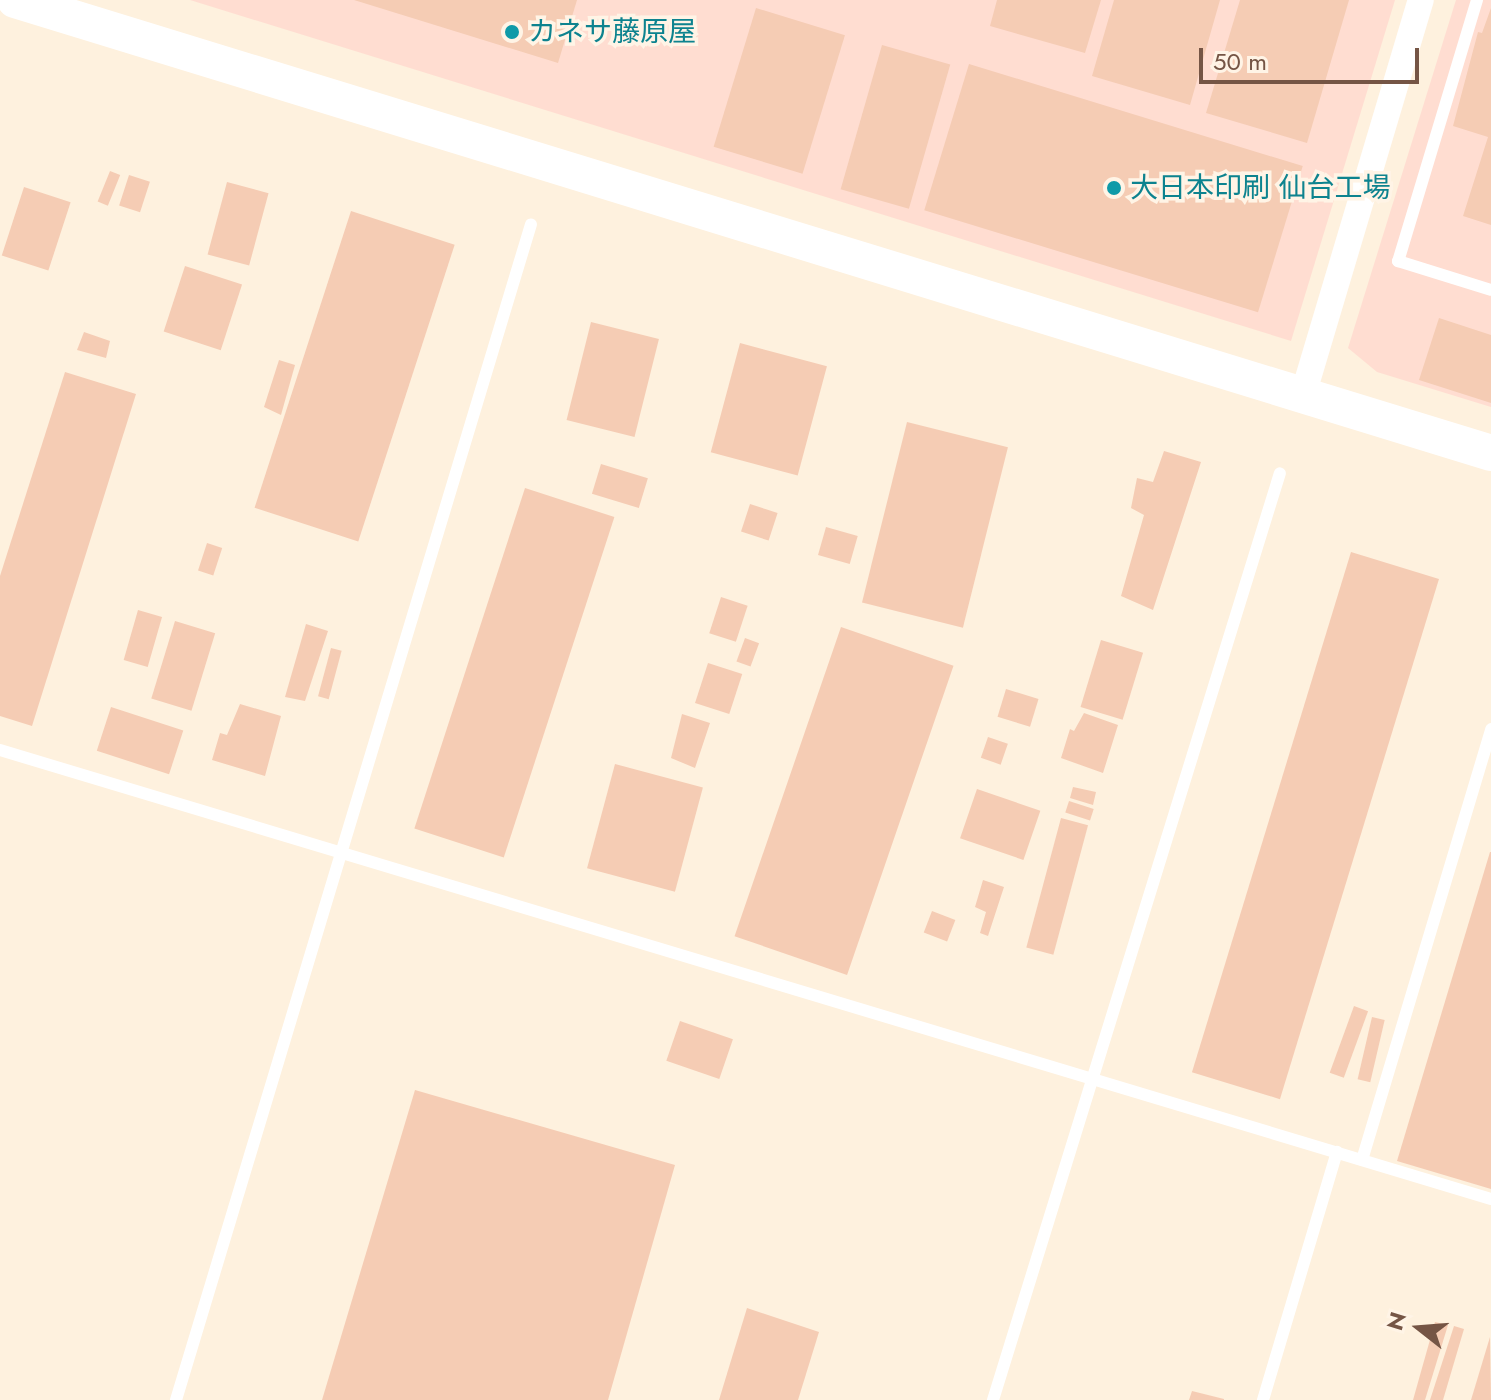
<!DOCTYPE html>
<meta charset="utf-8">
<style>
body{margin:0}
#map{position:relative;width:1491px;height:1400px;overflow:hidden;background:#fef1de;font-family:Jost,"Noto Sans JP",sans-serif}
div>[style]{position:absolute}
.commercial>*{inset:0;background:#ffddd1}
.building>*{inset:0;background:#f5ccb4;transform-origin:0 0}
.lane>*{height:12px;margin:-6px;padding:0 6px;transform-origin:6px;border-radius:6px;background:#fff}
.street>*{height:26px;margin:-13px;padding:0 13px;transform-origin:13px;border-radius:13px;background:#fff}
.secondary>*{height:36px;margin:-18px;padding:0 18px;transform-origin:18px;border-radius:18px;background:#fff}
.dots>*{width:22px;height:22px;translate:-50% -50%;box-sizing:border-box;border:4px solid #fff4e6;border-radius:50%}
span{translate:-50% -50%;white-space:nowrap;text-align:center;line-height:1.15;-webkit-text-stroke:7px #fff4e6;paint-order:stroke}
.culture-label{font-size:28px;color:#0d838f}
.left{translate:0 -50%;text-align:left}
.north{position:absolute;left:1379px;top:1288px;width:80px;height:80px;-webkit-text-stroke:6px #fff4e6;paint-order:stroke;rotate:287deg;font-size:22px;font-weight:700;line-height:32px;text-align:center;color:#755545}
.north::after{content:'';display:block;margin:auto;width:28px;height:36px;background:#755545;clip-path:polygon(50% 0,100% 100%,50% 72%,0 100%)}
.scale{position:absolute;left:1199px;top:48px;width:220px;height:36px;box-sizing:border-box;border:4px solid #755545;border-top:0;padding-left:10px;font-size:24px;line-height:28px;white-space:nowrap;color:#755545;-webkit-text-stroke:6px #fff4e6;paint-order:stroke}
</style>
<div id="map">
<div class="commercial">
<i style="clip-path:polygon(190px 0,1395px 0,1291px 341px)"></i>
<i style="clip-path:polygon(1456px 0,1491px 0,1491px 407px,1377px 372px,1348px 348px)"></i>
</div>
<div class="building">
<i style="clip-path:polygon(354px 0,577px 0,558px 63px)"></i>
<i style="clip-path:polygon(997px 0,1101px 0,1085px 53px,990px 26px)"></i>
<i style="clip-path:polygon(1114px 0,1220px 0,1190px 105px,1092px 76px)"></i>
<i style="clip-path:polygon(1240px 0,1349px 0,1307px 143px,1206px 113px)"></i>
<i style="left:756px;top:8px;width:93px;height:145px;rotate:17deg"></i>
<i style="clip-path:polygon(1491px 8px,1491px 225px,1463px 216px,1488px 137px,1453px 126px,1478px 32px,1482px 33px)"></i>
<i style="left:882px;top:45px;width:71px;height:150px;rotate:16deg"></i>
<i style="left:969px;top:64px;width:349px;height:153px;rotate:17deg"></i>
<i style="left:110px;top:171px;width:11px;height:33px;rotate:22deg"></i>
<i style="left:129px;top:175px;width:22px;height:32px;rotate:18deg"></i>
<i style="left:227px;top:182px;width:43px;height:75px;rotate:15deg"></i>
<i style="left:24px;top:187px;width:49px;height:72px;rotate:18deg"></i>
<i style="left:351px;top:211px;width:109px;height:312px;rotate:18deg"></i>
<i style="left:185px;top:266px;width:60px;height:69px;rotate:18deg"></i>
<i style="clip-path:polygon(1439px 318px,1491px 335px,1491px 403px,1419px 380px)"></i>
<i style="left:591px;top:322px;width:70px;height:101px;rotate:14deg"></i>
<i style="clip-path:polygon(84px 332px,110px 341px,106px 358px,77px 350px)"></i>
<i style="left:740px;top:343px;width:90px;height:113px;rotate:15deg"></i>
<i style="clip-path:polygon(279px 360px,295px 365px,281px 415px,264px 407px)"></i>
<i style="clip-path:polygon(65px 372px,136px 394px,32px 726px,0 716px,0 576px)"></i>
<i style="left:907px;top:422px;width:104px;height:186px;rotate:14deg"></i>
<i style="clip-path:polygon(1164px 451px,1201px 462px,1153px 610px,1121px 596px,1144px 515px,1131px 508px,1137px 478px,1153px 482px)"></i>
<i style="left:601px;top:464px;width:49px;height:31px;rotate:17deg"></i>
<i style="left:525px;top:488px;width:94px;height:358px;rotate:18deg"></i>
<i style="left:750px;top:504px;width:29px;height:29px;rotate:18deg"></i>
<i style="left:826px;top:527px;width:33px;height:29px;rotate:16deg"></i>
<i style="left:207px;top:543px;width:16px;height:29px;rotate:18deg"></i>
<i style="left:1351px;top:552px;width:92px;height:544px;rotate:17deg"></i>
<i style="left:721px;top:597px;width:28px;height:38px;rotate:18deg"></i>
<i style="left:138px;top:610px;width:25px;height:52px;rotate:16deg"></i>
<i style="left:175px;top:621px;width:42px;height:81px;rotate:17deg"></i>
<i style="clip-path:polygon(306px 624px,328px 631px,305px 701px,285px 697px)"></i>
<i style="left:841px;top:627px;width:119px;height:327px;rotate:19deg"></i>
<i style="left:745px;top:638px;width:15px;height:25px;rotate:20deg"></i>
<i style="left:1101px;top:640px;width:44px;height:70px;rotate:17deg"></i>
<i style="left:331px;top:648px;width:11px;height:50px;rotate:15deg"></i>
<i style="left:708px;top:663px;width:36px;height:42px;rotate:18deg"></i>
<i style="left:1006px;top:689px;width:34px;height:29px;rotate:17deg"></i>
<i style="clip-path:polygon(240px 704px,281px 716px,265px 776px,212px 760px,220px 733px,227px 735px)"></i>
<i style="left:111px;top:707px;width:76px;height:46px;rotate:18deg"></i>
<i style="clip-path:polygon(1084px 713px,1118px 725px,1103px 773px,1061px 758px,1070px 729px,1074px 731px)"></i>
<i style="clip-path:polygon(682px 714px,710px 723px,695px 768px,671px 758px)"></i>
<i style="left:988px;top:737px;width:21px;height:22px;rotate:19deg"></i>
<i style="left:615px;top:764px;width:91px;height:108px;rotate:15deg"></i>
<i style="clip-path:polygon(1073px 787px,1096px 792px,1093px 805px,1070px 798px)"></i>
<i style="left:977px;top:789px;width:67px;height:52px;rotate:19deg"></i>
<i style="left:1069px;top:801px;width:26px;height:12px;rotate:18deg"></i>
<i style="left:1061px;top:818px;width:28px;height:134px;rotate:15deg"></i>
<i style="clip-path:polygon(1490px 852px,1491px 852px,1491px 1189px,1397px 1161px)"></i>
<i style="clip-path:polygon(983px 880px,1004px 887px,988px 936px,980px 933px,986px 912px,975px 907px)"></i>
<i style="left:932px;top:911px;width:25px;height:23px;rotate:21deg"></i>
<i style="left:1354px;top:1006px;width:15px;height:71px;rotate:20deg"></i>
<i style="left:1372px;top:1017px;width:13px;height:64px;rotate:13deg"></i>
<i style="left:680px;top:1021px;width:56px;height:42px;rotate:19deg"></i>
<i style="clip-path:polygon(415px 1090px,675px 1165px,608px 1400px,322px 1400px)"></i>
<i style="clip-path:polygon(747px 1308px,819px 1332px,798px 1400px,719px 1400px)"></i>
<i style="clip-path:polygon(1435px 1322px,1448px 1325px,1425px 1400px,1413px 1400px)"></i>
<i style="clip-path:polygon(1454px 1326px,1464px 1329px,1443px 1400px,1430px 1400px)"></i>
<i style="clip-path:polygon(1490px 1337px,1491px 1400px,1471px 1400px)"></i>
<i style="clip-path:polygon(1192px 1391px,1224px 1399px,1224px 1400px,1189px 1400px)"></i>
</div>
<div class="lane">
<i style="left:1477px;top:0;width:273px;rotate:106.8deg"></i>
<i style="left:1398px;top:261px;width:97px;rotate:17.3deg"></i>
<i style="left:0;top:750px;width:1557px;rotate:16.76deg"></i>
<i style="left:1362px;top:1160px;width:450px;rotate:-73.3deg"></i>
<i style="left:176px;top:1400px;width:1228px;rotate:-73.2deg"></i>
<i style="left:993px;top:1400px;width:970px;rotate:-72.8deg"></i>
<i style="left:1263px;top:1400px;width:259px;rotate:-73.4deg"></i>
</div>
<div class="street">
<i style="left:1303px;top:395px;width:412px;rotate:-73.4deg"></i>
</div>
<div class="secondary">
<i style="left:15px;top:0;width:1544px;rotate:17.06deg"></i>
</div>
<div class="dots">
<i style="left:512px;top:32px;background:#0f9aa8"></i>
<i style="left:1114px;top:188px;background:#0f9aa8"></i>
</div>
<div class="culture-label">
<span class="left" style="left:528px;top:32px">カネサ藤原屋</span>
<span class="left" style="left:1130px;top:188px">大日本印刷 仙台工場</span>
</div>
<div class="north">N</div>
<div class="scale">50 m</div>
</div>
